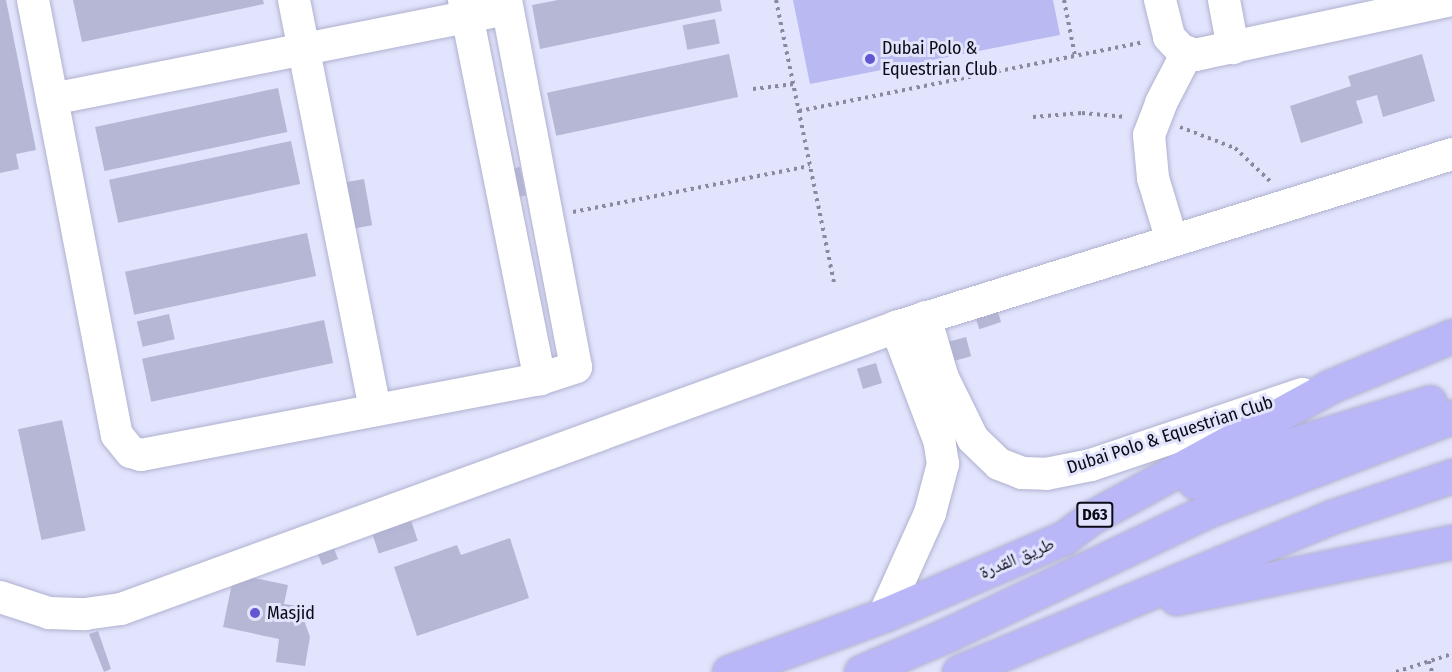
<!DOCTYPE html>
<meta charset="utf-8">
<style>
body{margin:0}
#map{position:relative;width:1452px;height:672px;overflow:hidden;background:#e2e4fd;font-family:"Fira Sans Condensed","Noto Naskh Arabic",sans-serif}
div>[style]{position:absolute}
.green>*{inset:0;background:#b8baf1}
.building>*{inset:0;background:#b5b7d5;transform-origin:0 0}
.path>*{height:4px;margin-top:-2px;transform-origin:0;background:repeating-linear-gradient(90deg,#898a9d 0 3px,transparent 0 7.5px)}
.roads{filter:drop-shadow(0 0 2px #afb1cf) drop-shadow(0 0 2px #afb1cf)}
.minor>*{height:32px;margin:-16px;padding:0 16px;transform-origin:16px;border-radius:16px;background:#fff}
.major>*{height:33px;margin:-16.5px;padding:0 16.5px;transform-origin:16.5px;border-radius:16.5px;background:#b9b7f7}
.dots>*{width:16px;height:16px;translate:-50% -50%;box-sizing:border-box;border:3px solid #e2e4fd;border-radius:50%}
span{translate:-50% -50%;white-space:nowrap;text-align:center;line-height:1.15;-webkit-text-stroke:6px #e2e4fd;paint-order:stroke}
.shield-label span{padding:2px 4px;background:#e2e4fd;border:2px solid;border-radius:4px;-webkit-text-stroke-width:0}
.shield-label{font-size:16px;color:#0b0b16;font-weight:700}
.poi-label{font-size:18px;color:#0b0b16}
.left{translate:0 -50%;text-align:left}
.street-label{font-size:18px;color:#0b0b16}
</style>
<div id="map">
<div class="green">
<i style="clip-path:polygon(793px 0,1053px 0,1060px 35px,810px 84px)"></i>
</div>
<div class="building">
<i style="clip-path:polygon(0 0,6px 0,36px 150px,16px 154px,19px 169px,0 173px)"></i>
<i style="clip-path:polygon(73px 0,263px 0,264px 4px,82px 42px)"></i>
<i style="clip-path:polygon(558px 0,720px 0,722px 11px,540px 49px,532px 5px)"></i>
<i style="left:715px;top:19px;width:25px;height:33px;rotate:79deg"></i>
<i style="left:729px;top:54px;width:44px;height:186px;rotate:78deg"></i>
<i style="clip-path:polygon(1422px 54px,1435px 101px,1383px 117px,1377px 95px,1356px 101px,1363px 123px,1301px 143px,1290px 106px,1351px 86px,1348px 76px)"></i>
<i style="left:278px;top:88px;width:45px;height:187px;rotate:78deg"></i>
<i style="left:291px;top:141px;width:44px;height:186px;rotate:78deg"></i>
<i style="left:520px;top:167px;width:29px;height:18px;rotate:78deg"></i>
<i style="left:364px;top:179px;width:47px;height:21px;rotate:80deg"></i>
<i style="left:307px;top:233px;width:44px;height:186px;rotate:78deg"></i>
<i style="left:995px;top:303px;width:20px;height:23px;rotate:72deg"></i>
<i style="left:169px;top:314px;width:26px;height:33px;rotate:77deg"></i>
<i style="left:324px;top:320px;width:44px;height:186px;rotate:78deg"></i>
<i style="left:966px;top:337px;width:20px;height:21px;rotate:75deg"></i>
<i style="left:876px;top:363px;width:21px;height:20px;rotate:73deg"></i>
<i style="left:62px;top:420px;width:113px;height:45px;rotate:78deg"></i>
<i style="left:410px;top:517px;width:25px;height:41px;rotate:72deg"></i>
<i style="clip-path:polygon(510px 538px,529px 598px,417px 636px,394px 567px,457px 545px,461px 555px)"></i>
<i style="left:333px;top:546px;width:14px;height:17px;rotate:69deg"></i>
<i style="clip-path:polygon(234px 574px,288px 585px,284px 604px,299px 606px,310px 637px,305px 666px,276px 662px,279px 639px,223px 627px)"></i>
<i style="clip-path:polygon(98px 631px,111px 669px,104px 672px,89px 634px)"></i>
</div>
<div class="path">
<i style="left:776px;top:0;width:288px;rotate:78.4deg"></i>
<i style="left:1064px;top:0;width:57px;rotate:78.9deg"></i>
<i style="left:753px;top:89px;width:41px;rotate:-7deg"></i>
<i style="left:799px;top:111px;width:351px;rotate:-11.3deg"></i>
<i style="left:1033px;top:117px;width:49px;rotate:-4.7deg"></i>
<i style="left:1082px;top:113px;width:44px;rotate:5.2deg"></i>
<i style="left:1180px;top:127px;width:59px;rotate:20.9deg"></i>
<i style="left:1235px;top:148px;width:51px;rotate:43.4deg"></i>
<i style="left:573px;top:212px;width:241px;rotate:-11deg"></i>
<i style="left:1429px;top:661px;width:11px;rotate:75deg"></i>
<i style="left:1396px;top:672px;width:59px;rotate:-17.8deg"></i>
</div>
<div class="roads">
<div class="minor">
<i style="left:33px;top:0;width:443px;rotate:79.1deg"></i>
<i style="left:117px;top:435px;width:22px;rotate:51deg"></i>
<i style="left:131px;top:452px;width:10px;rotate:17deg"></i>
<i style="left:141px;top:455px;width:406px;rotate:-10.8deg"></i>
<i style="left:540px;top:379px;width:38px;rotate:-18deg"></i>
<i style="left:576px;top:367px;width:374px;rotate:-100.8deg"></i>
<i style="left:294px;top:0;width:418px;rotate:78.8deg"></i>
<i style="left:464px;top:0;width:387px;rotate:78.7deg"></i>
<i style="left:1160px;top:0;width:38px;rotate:76deg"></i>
<i style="left:1169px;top:37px;width:16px;rotate:47deg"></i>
<i style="left:1180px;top:49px;width:16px;rotate:22deg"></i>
<i style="left:1195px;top:55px;width:263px;rotate:-12.1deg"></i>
<i style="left:1224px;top:0;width:49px;rotate:79.4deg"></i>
<i style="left:52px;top:99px;width:464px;rotate:-11.2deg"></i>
<i style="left:1172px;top:241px;width:66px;rotate:-106.8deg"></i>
<i style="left:1153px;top:178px;width:43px;rotate:-95.3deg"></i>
<i style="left:1149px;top:135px;width:34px;rotate:-69deg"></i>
<i style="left:1161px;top:103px;width:56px;rotate:-62.5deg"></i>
<i style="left:925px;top:317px;width:64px;rotate:73.6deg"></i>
<i style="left:943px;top:378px;width:68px;rotate:63.8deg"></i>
<i style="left:973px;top:439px;width:36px;rotate:44deg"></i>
<i style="left:999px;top:464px;width:25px;rotate:21deg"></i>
<i style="left:1022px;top:473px;width:24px;rotate:2deg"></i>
<i style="left:1046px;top:474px;width:46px;rotate:-11.3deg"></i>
<i style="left:1091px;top:465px;width:223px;rotate:-18.6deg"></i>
<i style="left:0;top:597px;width:52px;rotate:18.1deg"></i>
<i style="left:49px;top:613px;width:36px;rotate:2deg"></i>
<i style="left:85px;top:614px;width:36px;rotate:-8deg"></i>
<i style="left:121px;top:609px;width:825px;rotate:-19.99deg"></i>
<i style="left:896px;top:327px;width:582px;rotate:-17.28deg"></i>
<i style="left:884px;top:615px;width:112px;rotate:-65.7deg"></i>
<i style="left:930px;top:513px;width:51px;rotate:-75.1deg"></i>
<i style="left:943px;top:464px;width:24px;rotate:-99deg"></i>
<i style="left:939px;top:440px;width:121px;rotate:-110.8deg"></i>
</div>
<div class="major">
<i style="left:1195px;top:482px;width:105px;rotate:-21.2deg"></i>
<i style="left:1293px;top:444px;width:143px;rotate:-17deg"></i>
<i style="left:1176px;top:598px;width:282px;rotate:-11.5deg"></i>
<i style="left:729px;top:672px;width:165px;rotate:-20.2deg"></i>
<i style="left:884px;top:615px;width:196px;rotate:-23.2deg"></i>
<i style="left:1064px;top:538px;width:35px;rotate:-37deg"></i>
<i style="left:1092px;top:517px;width:270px;rotate:-28.7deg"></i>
<i style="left:1329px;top:387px;width:133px;rotate:-22.5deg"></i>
<i style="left:861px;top:672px;width:96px;rotate:-23.4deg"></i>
<i style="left:949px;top:634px;width:286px;rotate:-25.5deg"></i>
<i style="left:1207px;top:511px;width:262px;rotate:-21deg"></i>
<i style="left:959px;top:672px;width:403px;rotate:-22.6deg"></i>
<i style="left:1331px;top:517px;width:128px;rotate:-18.7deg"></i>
</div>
</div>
<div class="dots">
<i style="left:870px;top:59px;background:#6257d0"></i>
<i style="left:255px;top:613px;background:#6257d0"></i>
</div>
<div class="shield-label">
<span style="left:1095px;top:515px">D63</span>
</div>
<div class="poi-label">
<span class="left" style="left:882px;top:59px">Dubai Polo &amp;<br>Equestrian Club</span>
<span class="left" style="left:267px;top:613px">Masjid</span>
</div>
<div class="street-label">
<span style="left:1170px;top:435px;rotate:-18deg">Dubai Polo &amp; Equestrian Club</span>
<span style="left:1017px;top:558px;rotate:-23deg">طريق القدرة</span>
</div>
</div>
